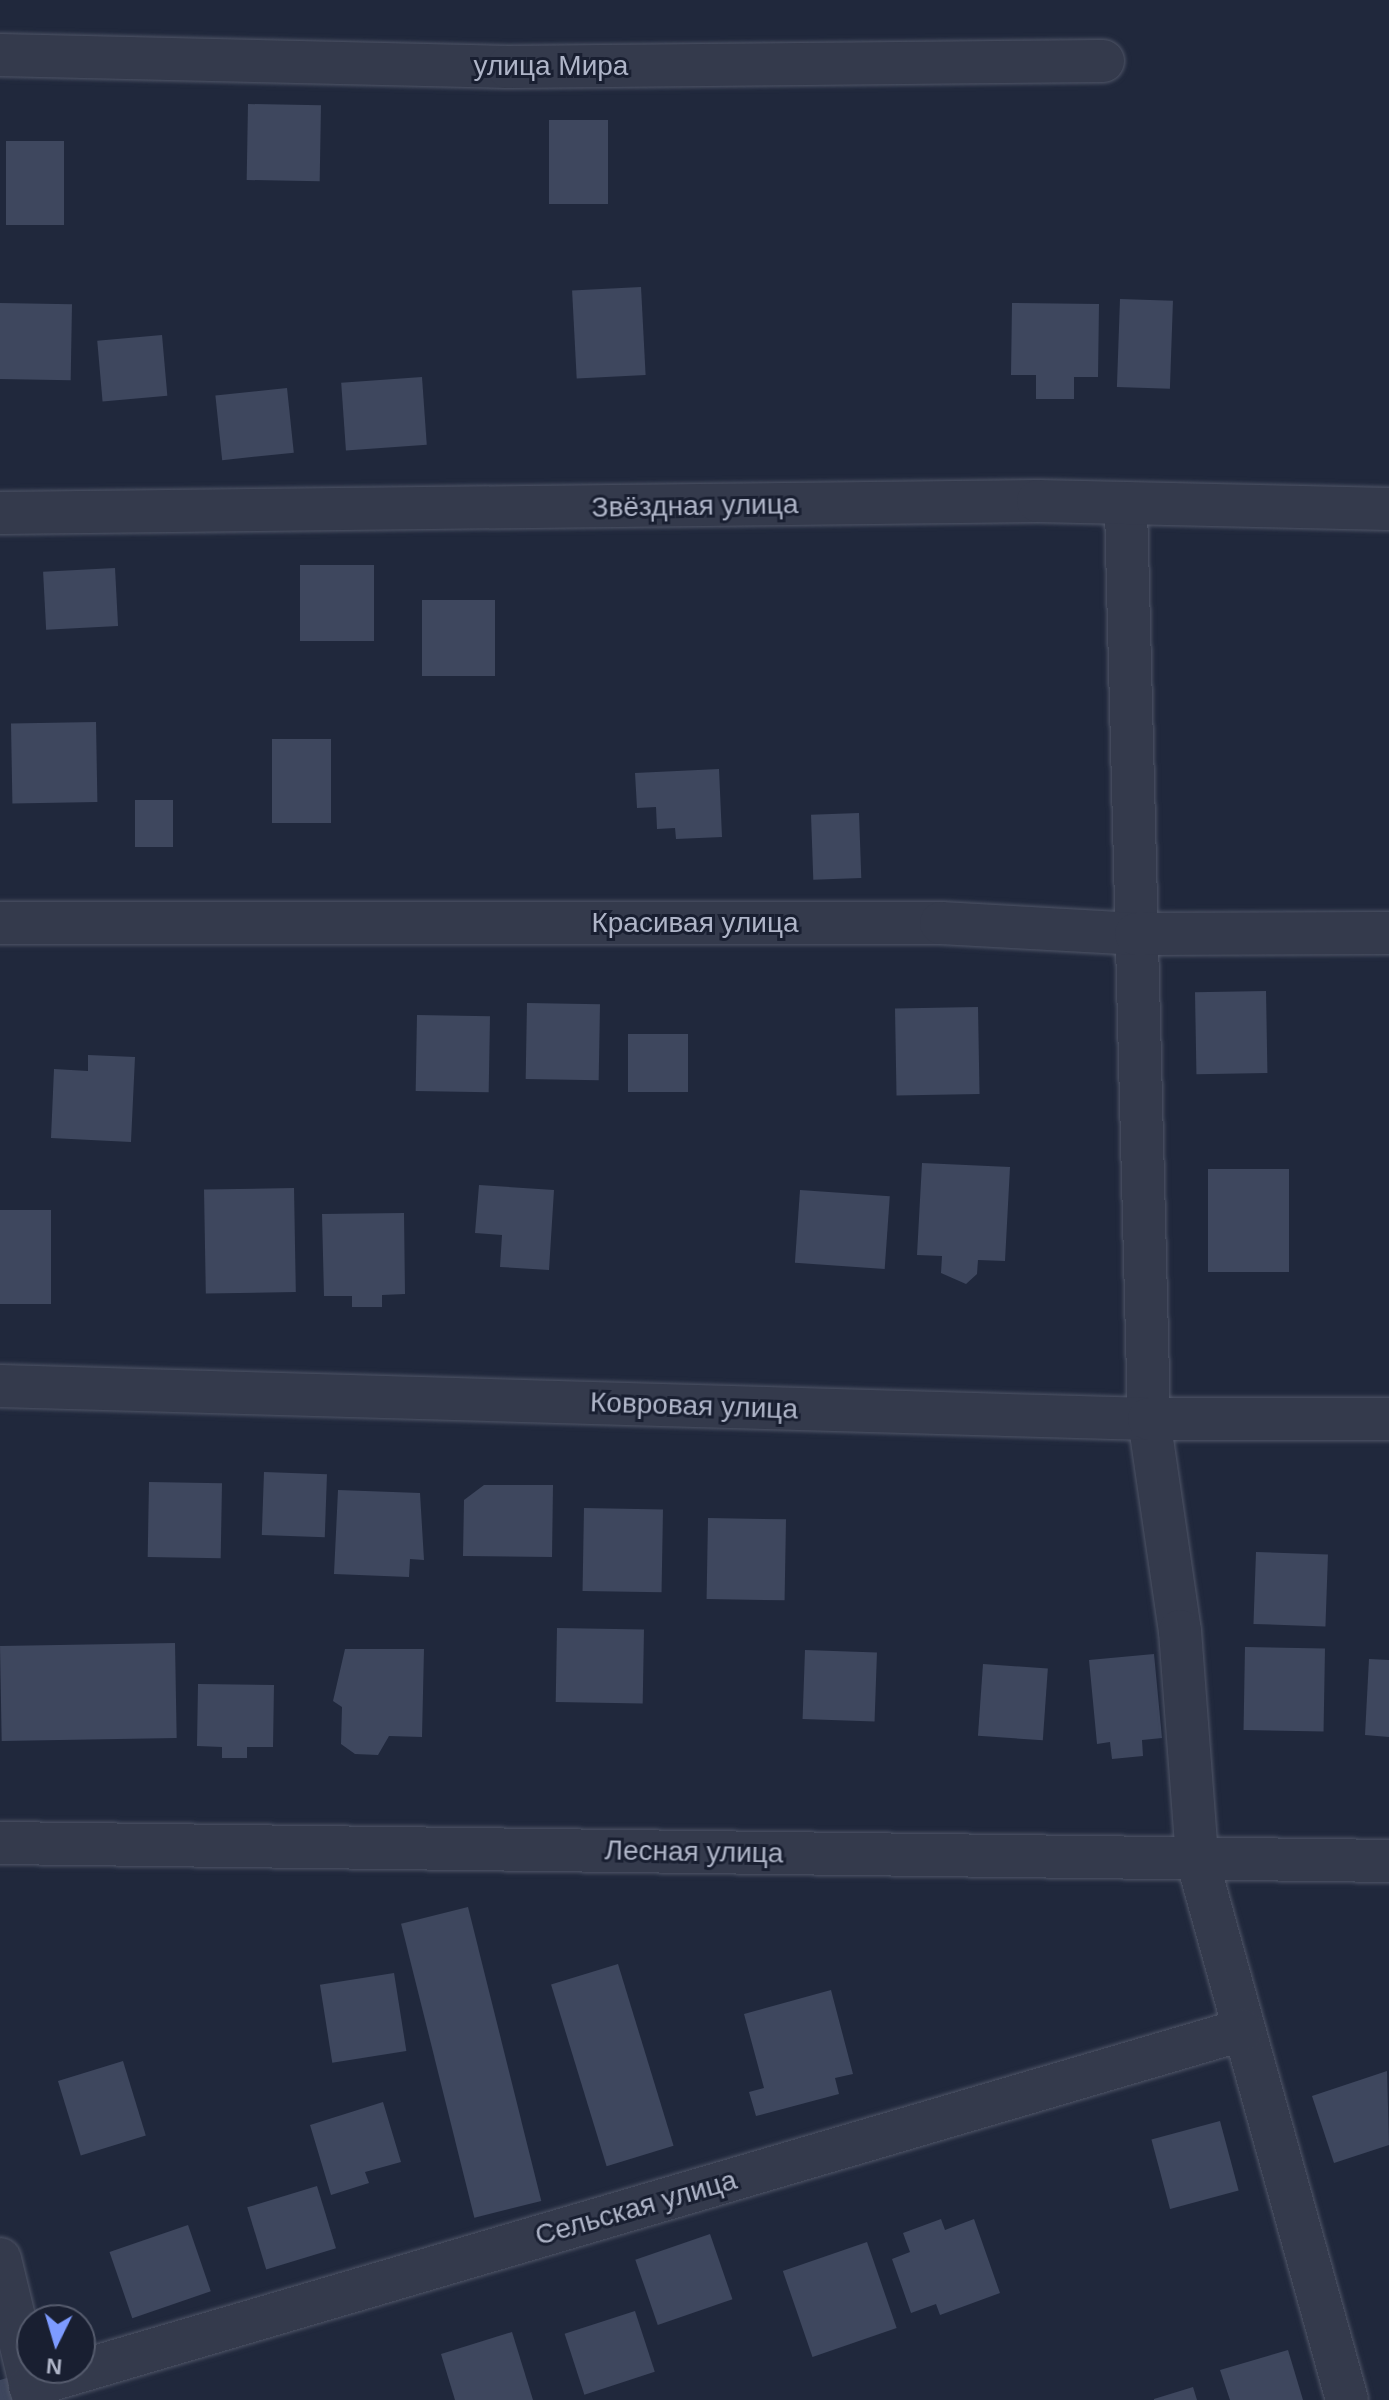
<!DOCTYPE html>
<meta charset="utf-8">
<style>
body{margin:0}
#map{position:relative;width:1389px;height:2400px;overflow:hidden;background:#20283c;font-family:Arial,sans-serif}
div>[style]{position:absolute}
.building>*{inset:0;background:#3e475e;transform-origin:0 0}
.roads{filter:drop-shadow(0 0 2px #4f5567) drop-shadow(0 0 2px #4f5567)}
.minor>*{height:42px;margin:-21px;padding:0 21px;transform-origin:21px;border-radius:21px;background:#343a4c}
span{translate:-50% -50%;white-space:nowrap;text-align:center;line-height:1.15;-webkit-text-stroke:6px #191f31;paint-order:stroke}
.street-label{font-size:28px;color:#afb5c8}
.north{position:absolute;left:16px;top:2304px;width:80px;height:80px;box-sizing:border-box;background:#191f31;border:2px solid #555b6d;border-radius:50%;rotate:185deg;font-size:22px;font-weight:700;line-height:32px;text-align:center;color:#afb5c8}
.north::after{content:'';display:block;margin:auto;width:28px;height:36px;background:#7d9bff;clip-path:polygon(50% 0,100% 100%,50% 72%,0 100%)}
</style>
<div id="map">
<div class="building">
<i style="left:248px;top:104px;width:73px;height:76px;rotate:1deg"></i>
<i style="left:549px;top:120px;width:59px;height:84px"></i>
<i style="left:6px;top:141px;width:58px;height:84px"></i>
<i style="left:641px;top:287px;width:88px;height:69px;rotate:87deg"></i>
<i style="left:1120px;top:299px;width:53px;height:88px;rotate:2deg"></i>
<i style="left:0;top:303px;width:72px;height:76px;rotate:1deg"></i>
<i style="clip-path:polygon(1012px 303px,1099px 304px,1098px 377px,1074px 377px,1074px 399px,1036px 399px,1036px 375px,1011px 375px)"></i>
<i style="left:162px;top:335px;width:61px;height:65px;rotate:85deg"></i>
<i style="left:422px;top:377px;width:68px;height:81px;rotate:86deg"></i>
<i style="left:287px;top:388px;width:65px;height:72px;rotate:84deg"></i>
<i style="left:300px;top:565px;width:74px;height:76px"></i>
<i style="left:115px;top:568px;width:58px;height:72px;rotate:87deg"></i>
<i style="left:422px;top:600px;width:73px;height:76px"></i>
<i style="left:96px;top:722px;width:80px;height:85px;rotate:89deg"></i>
<i style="left:272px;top:739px;width:59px;height:84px"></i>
<i style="clip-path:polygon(719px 769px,722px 837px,676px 839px,675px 828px,657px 829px,656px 807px,637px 808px,635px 773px)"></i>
<i style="left:135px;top:800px;width:38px;height:47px"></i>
<i style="left:859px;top:813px;width:65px;height:48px;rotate:88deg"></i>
<i style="left:1266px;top:991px;width:82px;height:71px;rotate:89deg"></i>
<i style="left:527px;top:1003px;width:73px;height:76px;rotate:1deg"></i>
<i style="left:978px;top:1007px;width:87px;height:83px;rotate:89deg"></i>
<i style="left:417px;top:1015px;width:73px;height:76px;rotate:1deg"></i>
<i style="left:628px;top:1034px;width:60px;height:58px"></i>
<i style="clip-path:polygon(88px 1055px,135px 1057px,131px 1142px,51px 1138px,54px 1069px,88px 1071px)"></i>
<i style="clip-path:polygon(922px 1163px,1010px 1167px,1005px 1261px,978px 1260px,977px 1274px,966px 1284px,941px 1273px,942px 1256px,917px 1255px)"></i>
<i style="left:1208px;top:1169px;width:81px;height:103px"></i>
<i style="clip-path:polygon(479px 1185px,554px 1190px,549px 1270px,500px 1267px,502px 1235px,475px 1233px)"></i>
<i style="left:294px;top:1188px;width:104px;height:90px;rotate:89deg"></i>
<i style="left:800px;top:1190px;width:90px;height:73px;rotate:4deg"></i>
<i style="left:0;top:1210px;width:51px;height:94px"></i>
<i style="clip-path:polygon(404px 1213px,405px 1294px,382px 1295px,382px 1307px,352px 1307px,352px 1296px,324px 1296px,322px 1214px)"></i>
<i style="left:264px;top:1472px;width:63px;height:63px;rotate:2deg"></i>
<i style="left:149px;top:1482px;width:73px;height:75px;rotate:1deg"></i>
<i style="clip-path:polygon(484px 1485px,553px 1485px,552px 1557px,463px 1556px,464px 1500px)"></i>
<i style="clip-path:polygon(338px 1490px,420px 1493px,424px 1560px,410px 1559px,409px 1577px,334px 1574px)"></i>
<i style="left:584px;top:1508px;width:79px;height:83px;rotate:1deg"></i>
<i style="left:708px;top:1518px;width:78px;height:81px;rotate:1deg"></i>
<i style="left:1256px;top:1552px;width:72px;height:72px;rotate:2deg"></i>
<i style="left:557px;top:1628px;width:87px;height:74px;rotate:1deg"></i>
<i style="left:175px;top:1643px;width:95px;height:175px;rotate:89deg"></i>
<i style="left:1245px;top:1647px;width:80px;height:83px;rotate:1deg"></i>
<i style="clip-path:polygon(345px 1649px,424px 1649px,422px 1737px,389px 1736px,378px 1755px,355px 1754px,341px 1744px,342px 1707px,333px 1701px)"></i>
<i style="left:805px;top:1650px;width:72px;height:69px;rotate:2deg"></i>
<i style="clip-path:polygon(1154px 1654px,1162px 1738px,1142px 1740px,1143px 1756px,1112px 1759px,1110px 1742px,1097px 1744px,1089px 1660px)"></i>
<i style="clip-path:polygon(1369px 1659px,1389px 1660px,1389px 1737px,1365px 1735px)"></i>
<i style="left:983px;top:1664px;width:65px;height:72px;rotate:4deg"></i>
<i style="clip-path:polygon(198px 1684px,274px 1685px,273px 1747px,247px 1747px,247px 1758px,222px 1758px,222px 1747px,197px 1746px)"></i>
<i style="left:468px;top:1907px;width:303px;height:69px;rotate:76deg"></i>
<i style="left:618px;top:1964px;width:190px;height:70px;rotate:73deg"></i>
<i style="left:394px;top:1973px;width:79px;height:75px;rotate:81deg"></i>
<i style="clip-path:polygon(831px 1990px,853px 2074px,835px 2078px,839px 2094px,756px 2116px,749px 2092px,764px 2088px,744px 2014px)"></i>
<i style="left:123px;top:2061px;width:78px;height:68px;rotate:73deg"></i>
<i style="clip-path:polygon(1387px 2071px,1389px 2145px,1334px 2163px,1312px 2096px)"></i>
<i style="clip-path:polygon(383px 2102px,401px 2162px,365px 2172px,369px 2183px,331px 2195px,310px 2125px)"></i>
<i style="left:1220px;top:2121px;width:72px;height:71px;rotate:75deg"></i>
<i style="left:317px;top:2186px;width:65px;height:73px;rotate:73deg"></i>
<i style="clip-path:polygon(941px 2219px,945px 2230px,974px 2219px,1000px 2293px,940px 2315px,936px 2304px,911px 2313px,892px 2259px,910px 2252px,903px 2233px)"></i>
<i style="left:188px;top:2225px;width:70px;height:83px;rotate:71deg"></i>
<i style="left:710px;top:2234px;width:69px;height:79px;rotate:71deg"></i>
<i style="left:867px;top:2242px;width:91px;height:89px;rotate:71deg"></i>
<i style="left:635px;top:2311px;width:64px;height:74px;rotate:72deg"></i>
<i style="clip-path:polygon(512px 2332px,533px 2400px,455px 2400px,441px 2354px)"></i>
<i style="clip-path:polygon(1288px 2350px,1303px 2400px,1230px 2400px,1220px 2370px)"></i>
<i style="clip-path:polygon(10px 2377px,17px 2400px,0 2400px,0 2380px)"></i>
<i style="clip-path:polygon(1193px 2387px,1197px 2400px,1154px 2400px,1154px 2399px)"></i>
</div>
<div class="roads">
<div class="minor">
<i style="left:0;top:55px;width:508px;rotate:1.35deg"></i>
<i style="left:508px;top:67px;width:595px;rotate:-0.58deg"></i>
<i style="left:1126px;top:508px;width:911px;rotate:88.55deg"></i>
<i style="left:1149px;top:1419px;width:214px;rotate:81.7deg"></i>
<i style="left:1180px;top:1631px;width:229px;rotate:85.7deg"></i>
<i style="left:1197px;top:1859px;width:561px;rotate:74.5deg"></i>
<i style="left:0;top:513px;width:1038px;rotate:-0.66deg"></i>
<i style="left:1038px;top:501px;width:351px;rotate:1.3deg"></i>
<i style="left:0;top:923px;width:941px"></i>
<i style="left:941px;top:923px;width:195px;rotate:3.2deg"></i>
<i style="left:1136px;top:934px;width:253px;rotate:-0.2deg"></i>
<i style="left:0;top:1386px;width:1149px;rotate:1.65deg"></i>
<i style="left:1149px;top:1419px;width:240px"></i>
<i style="left:0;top:1843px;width:1389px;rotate:0.74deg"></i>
<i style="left:0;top:2259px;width:145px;rotate:76.4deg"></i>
<i style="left:30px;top:2386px;width:1263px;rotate:-16.37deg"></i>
</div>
</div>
<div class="street-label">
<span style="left:551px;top:66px">улица Мира</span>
<span style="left:695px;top:506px;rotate:-1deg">Звёздная улица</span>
<span style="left:695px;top:923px">Красивая улица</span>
<span style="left:694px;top:1406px;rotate:2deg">Ковровая улица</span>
<span style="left:694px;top:1852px;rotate:1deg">Лесная улица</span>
<span style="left:636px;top:2208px;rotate:-16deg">Сельская улица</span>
</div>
<div class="north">N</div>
</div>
